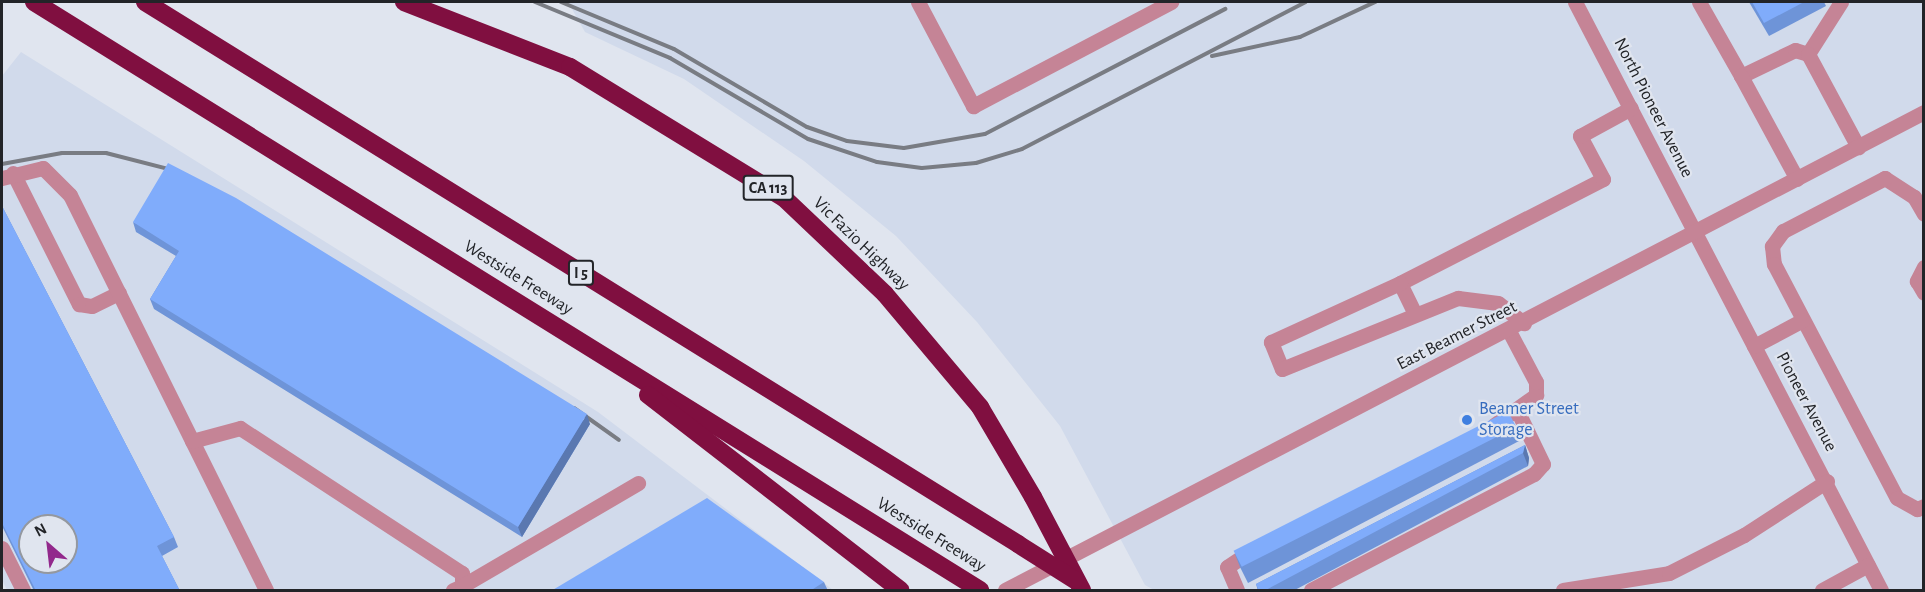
<!DOCTYPE html>
<style>
body{margin:0}
#map{position:relative;width:1925px;height:592px;overflow:hidden;background:#e0e5ef;font-family:"Alegreya Sans",sans-serif}
div>[style]{position:absolute}
.built>*{inset:0;background:#d1daeb}
.minor>*{height:15px;margin:-7.5px;padding:0 7.5px;transform-origin:7.5px;border-radius:7.5px;background:#c58496}
.highway>*{height:18px;margin:-9px;padding:0 9px;transform-origin:9px;border-radius:9px;background:#800f40}
.rail>*{height:4px;margin:-2px;padding:0 2px;transform-origin:2px;border-radius:2px;background:#797c83}
.highway-bridge>*{height:18px;margin:-9px;padding:0 9px;transform-origin:9px;border-radius:9px;background:#800f40}
.wall>*{inset:0;background:#6e94d8}
.shaded-wall>*{inset:0;background:#5a78b0}
.building>*{inset:0;background:#80acfb;transform-origin:0 0}
.dots>*{width:16px;height:16px;translate:-50% -50%;box-sizing:border-box;border:3px solid #e0e5ef;border-radius:50%}
span{translate:-50% -50%;white-space:nowrap;text-align:center;line-height:1.15;-webkit-text-stroke:4.5px #e0e5ef;paint-order:stroke}
.shield-label span{padding:2px 4px;background:#e0e5ef;border:2px solid;border-radius:4px;-webkit-text-stroke-width:0}
.shield-label{font-size:16px;color:#222428;font-weight:700}
.street-label{font-size:18px;color:#222428}
.shop-label{font-size:18px;color:#366cbe}
.left{translate:0 -50%;text-align:left}
.frame{position:absolute;inset:0;border:3px solid #222428;pointer-events:none}
.north{position:absolute;left:18px;top:514px;width:60px;height:60px;box-sizing:border-box;background:#e0e5ef;border:2px solid #94989f;border-radius:50%;rotate:332deg;font-size:16px;font-weight:700;line-height:24px;text-align:center;color:#222428}
.north::after{content:'';display:block;margin:auto;width:21px;height:27px;background:#92288c;clip-path:polygon(50% 0,100% 100%,50% 72%,0 100%)}
</style>
<div id="map">
<div class="built">
<i style="clip-path:polygon(568px 2px,1923px 2px,1923px 590px,1154px 590px,1145px 585px,1060px 426px,977px 322px,896px 236px,804px 161px,684px 79px,585px 32px)"></i>
<i style="clip-path:polygon(evenodd,21px 52px,598px 412px,833px 590px,7px 590px,2px 580px,2px 76px,21px 52px,30px 526px,66px 526px,66px 562px,30px 562px,30px 526px)"></i>
</div>
<div class="minor">
<i style="left:918px;top:2px;width:118px;rotate:62.1deg"></i>
<i style="left:973px;top:106px;width:224px;rotate:-27.7deg"></i>
<i style="left:1575px;top:2px;width:663px;rotate:62.51deg"></i>
<i style="left:1699px;top:2px;width:85px;rotate:60.4deg"></i>
<i style="left:1741px;top:76px;width:60px;rotate:-25.7deg"></i>
<i style="left:1795px;top:50px;width:14px;rotate:17deg"></i>
<i style="left:1841px;top:2px;width:62px;rotate:122.4deg"></i>
<i style="left:1808px;top:54px;width:106px;rotate:61.7deg"></i>
<i style="left:1741px;top:76px;width:117px;rotate:61.5deg"></i>
<i style="left:13px;top:173px;width:147px;rotate:63.3deg"></i>
<i style="left:79px;top:304px;width:13px;rotate:9deg"></i>
<i style="left:92px;top:306px;width:30px;rotate:-26deg"></i>
<i style="left:2px;top:178px;width:42px;rotate:-13.7deg"></i>
<i style="left:43px;top:168px;width:38px;rotate:45deg"></i>
<i style="left:70px;top:195px;width:441px;rotate:63.6deg"></i>
<i style="left:1924px;top:214px;width:20px;rotate:-120deg"></i>
<i style="left:1914px;top:197px;width:35px;rotate:-147deg"></i>
<i style="left:1885px;top:178px;width:115px;rotate:152.5deg"></i>
<i style="left:1783px;top:231px;width:19px;rotate:126deg"></i>
<i style="left:1772px;top:246px;width:18px;rotate:84deg"></i>
<i style="left:1774px;top:264px;width:264px;rotate:62.3deg"></i>
<i style="left:1897px;top:498px;width:23px;rotate:29deg"></i>
<i style="left:1917px;top:509px;width:8px;rotate:-23deg"></i>
<i style="left:1924px;top:267px;width:16px;rotate:117deg"></i>
<i style="left:1917px;top:281px;width:14px;rotate:60deg"></i>
<i style="left:1400px;top:283px;width:228px;rotate:-27.1deg"></i>
<i style="left:1603px;top:179px;width:49px;rotate:-118.1deg"></i>
<i style="left:1580px;top:136px;width:58px;rotate:-28.8deg"></i>
<i style="left:1415px;top:314px;width:34px;rotate:-116deg"></i>
<i style="left:1400px;top:283px;width:142px;rotate:155.4deg"></i>
<i style="left:1271px;top:342px;width:29px;rotate:68deg"></i>
<i style="left:1282px;top:369px;width:190px;rotate:-22deg"></i>
<i style="left:1458px;top:298px;width:40px;rotate:7.1deg"></i>
<i style="left:1498px;top:303px;width:33px;rotate:38deg"></i>
<i style="left:1754px;top:346px;width:55px;rotate:-28deg"></i>
<i style="left:1494px;top:425px;width:52px;rotate:-35.5deg"></i>
<i style="left:1536px;top:395px;width:13px;rotate:-90deg"></i>
<i style="left:1536px;top:382px;width:58px;rotate:-117.9deg"></i>
<i style="left:192px;top:441px;width:50px;rotate:-15.2deg"></i>
<i style="left:240px;top:428px;width:265px;rotate:33.2deg"></i>
<i style="left:462px;top:573px;width:13px;rotate:90deg"></i>
<i style="left:462px;top:586px;width:10px;rotate:156deg"></i>
<i style="left:2px;top:548px;width:47px;rotate:63.4deg"></i>
<i style="left:462px;top:586px;width:204px;rotate:-30.3deg"></i>
<i style="left:1005px;top:590px;width:1036px;rotate:-27.48deg"></i>
<i style="left:1237px;top:590px;width:25px;rotate:-113deg"></i>
<i style="left:1227px;top:567px;width:32px;rotate:-34deg"></i>
<i style="left:1311px;top:590px;width:251px;rotate:-27.5deg"></i>
<i style="left:1534px;top:474px;width:13px;rotate:-48deg"></i>
<i style="left:1543px;top:464px;width:58px;rotate:-115.7deg"></i>
<i style="left:1563px;top:590px;width:107px;rotate:-9.1deg"></i>
<i style="left:1669px;top:573px;width:84px;rotate:-26.9deg"></i>
<i style="left:1744px;top:535px;width:99px;rotate:-33deg"></i>
<i style="left:1822px;top:590px;width:52px;rotate:-28.5deg"></i>
</div>
<div class="highway">
<i style="left:34px;top:2px;width:1114px;rotate:31.86deg"></i>
<i style="left:145px;top:2px;width:1028px;rotate:31.83deg"></i>
<i style="left:404px;top:2px;width:178px;rotate:21.4deg"></i>
<i style="left:570px;top:67px;width:251px;rotate:31.5deg"></i>
<i style="left:784px;top:198px;width:139px;rotate:43.5deg"></i>
<i style="left:885px;top:294px;width:148px;rotate:49.9deg"></i>
<i style="left:980px;top:407px;width:104px;rotate:59.5deg"></i>
<i style="left:648px;top:395px;width:319px;rotate:37.7deg"></i>
</div>
<div class="rail">
<i style="left:535px;top:2px;width:146px;rotate:22.5deg"></i>
<i style="left:670px;top:58px;width:160px;rotate:30.4deg"></i>
<i style="left:808px;top:139px;width:73px;rotate:18.4deg"></i>
<i style="left:877px;top:162px;width:45px;rotate:7.6deg"></i>
<i style="left:922px;top:168px;width:54px;rotate:-5.3deg"></i>
<i style="left:976px;top:163px;width:48px;rotate:-16.9deg"></i>
<i style="left:1022px;top:149px;width:319px;rotate:-27.4deg"></i>
<i style="left:561px;top:2px;width:122px;rotate:22.6deg"></i>
<i style="left:674px;top:49px;width:154px;rotate:30.4deg"></i>
<i style="left:807px;top:127px;width:42px;rotate:19.3deg"></i>
<i style="left:847px;top:141px;width:57px;rotate:7deg"></i>
<i style="left:904px;top:148px;width:82px;rotate:-9.8deg"></i>
<i style="left:985px;top:134px;width:271px;rotate:-27.5deg"></i>
<i style="left:1212px;top:56px;width:90px;rotate:-12.2deg"></i>
<i style="left:1300px;top:37px;width:83px;rotate:-25deg"></i>
<i style="left:2px;top:164px;width:61px;rotate:-10.4deg"></i>
<i style="left:62px;top:153px;width:44px"></i>
<i style="left:106px;top:153px;width:76px;rotate:14.4deg"></i>
<i style="left:574px;top:408px;width:55px;rotate:35.4deg"></i>
</div>
<div class="highway-bridge">
<i style="left:1033px;top:497px;width:105px;rotate:62.2deg"></i>
<i style="left:1018px;top:544px;width:67px;rotate:32.3deg"></i>
</div>
<div class="wall">
<i style="clip-path:polygon(1749px 2px,1824px 2px,1826px 6px,1769px 36px)"></i>
<i style="clip-path:polygon(2px 206px,174px 537px,178px 547px,162px 556px,180px 591px,34px 591px,2px 526px)"></i>
<i style="clip-path:polygon(133px 222px,590px 424px,522px 537px,154px 309px,150px 299px,176px 256px,136px 232px)"></i>
<i style="clip-path:polygon(1516px 427px,1521px 440px,1248px 583px,1240px 567px,1235px 554px)"></i>
<i style="clip-path:polygon(1525px 445px,1529px 458px,1528px 466px,1293px 591px,1258px 591px,1256px 584px)"></i>
<i style="clip-path:polygon(824px 582px,828px 591px,551px 591px)"></i>
</div>
<div class="shaded-wall">
<i style="clip-path:polygon(587px 414px,590px 424px,522px 537px,518px 527px)"></i>
<i style="clip-path:polygon(1525px 445px,1529px 458px,1528px 466px,1523px 453px)"></i>
</div>
<div class="building">
<i style="clip-path:polygon(1752px 2px,1804px 2px,1764px 23px)"></i>
<i style="clip-path:polygon(168px 163px,236px 198px,587px 414px,518px 527px,150px 299px,179px 251px,133px 222px)"></i>
<i style="clip-path:polygon(evenodd,2px 206px,174px 537px,157px 546px,180px 591px,36px 591px,2px 523px,2px 206px,30px 526px,66px 526px,66px 562px,30px 562px,30px 526px)"></i>
<i style="left:1508px;top:411px;width:18px;height:308px;rotate:63deg"></i>
<i style="clip-path:polygon(1525px 445px,1523px 453px,1264px 591px,1259px 591px,1256px 584px)"></i>
<i style="clip-path:polygon(707px 498px,824px 582px,810px 591px,551px 591px)"></i>
</div>
<div class="dots">
<i style="left:1467px;top:420px;background:#3f7fe0"></i>
</div>
<div class="shield-label">
<span style="left:768px;top:188px">CA 113</span>
<span style="left:581px;top:273px">I 5</span>
</div>
<div class="street-label">
<span style="left:1653px;top:108px;rotate:63deg">North Pioneer Avenue</span>
<span style="left:861px;top:244px;rotate:44deg">Vic Fazio Highway</span>
<span style="left:518px;top:278px;rotate:32deg">Westside Freeway</span>
<span style="left:1457px;top:336px;rotate:-27deg">East Beamer Street</span>
<span style="left:1806px;top:402px;rotate:62deg">Pioneer Avenue</span>
<span style="left:931px;top:535px;rotate:32deg">Westside Freeway</span>
</div>
<div class="shop-label">
<span class="left" style="left:1479px;top:420px">Beamer Street<br>Storage</span>
</div>
<div class="frame"></div>
<div class="north">N</div>
</div>
